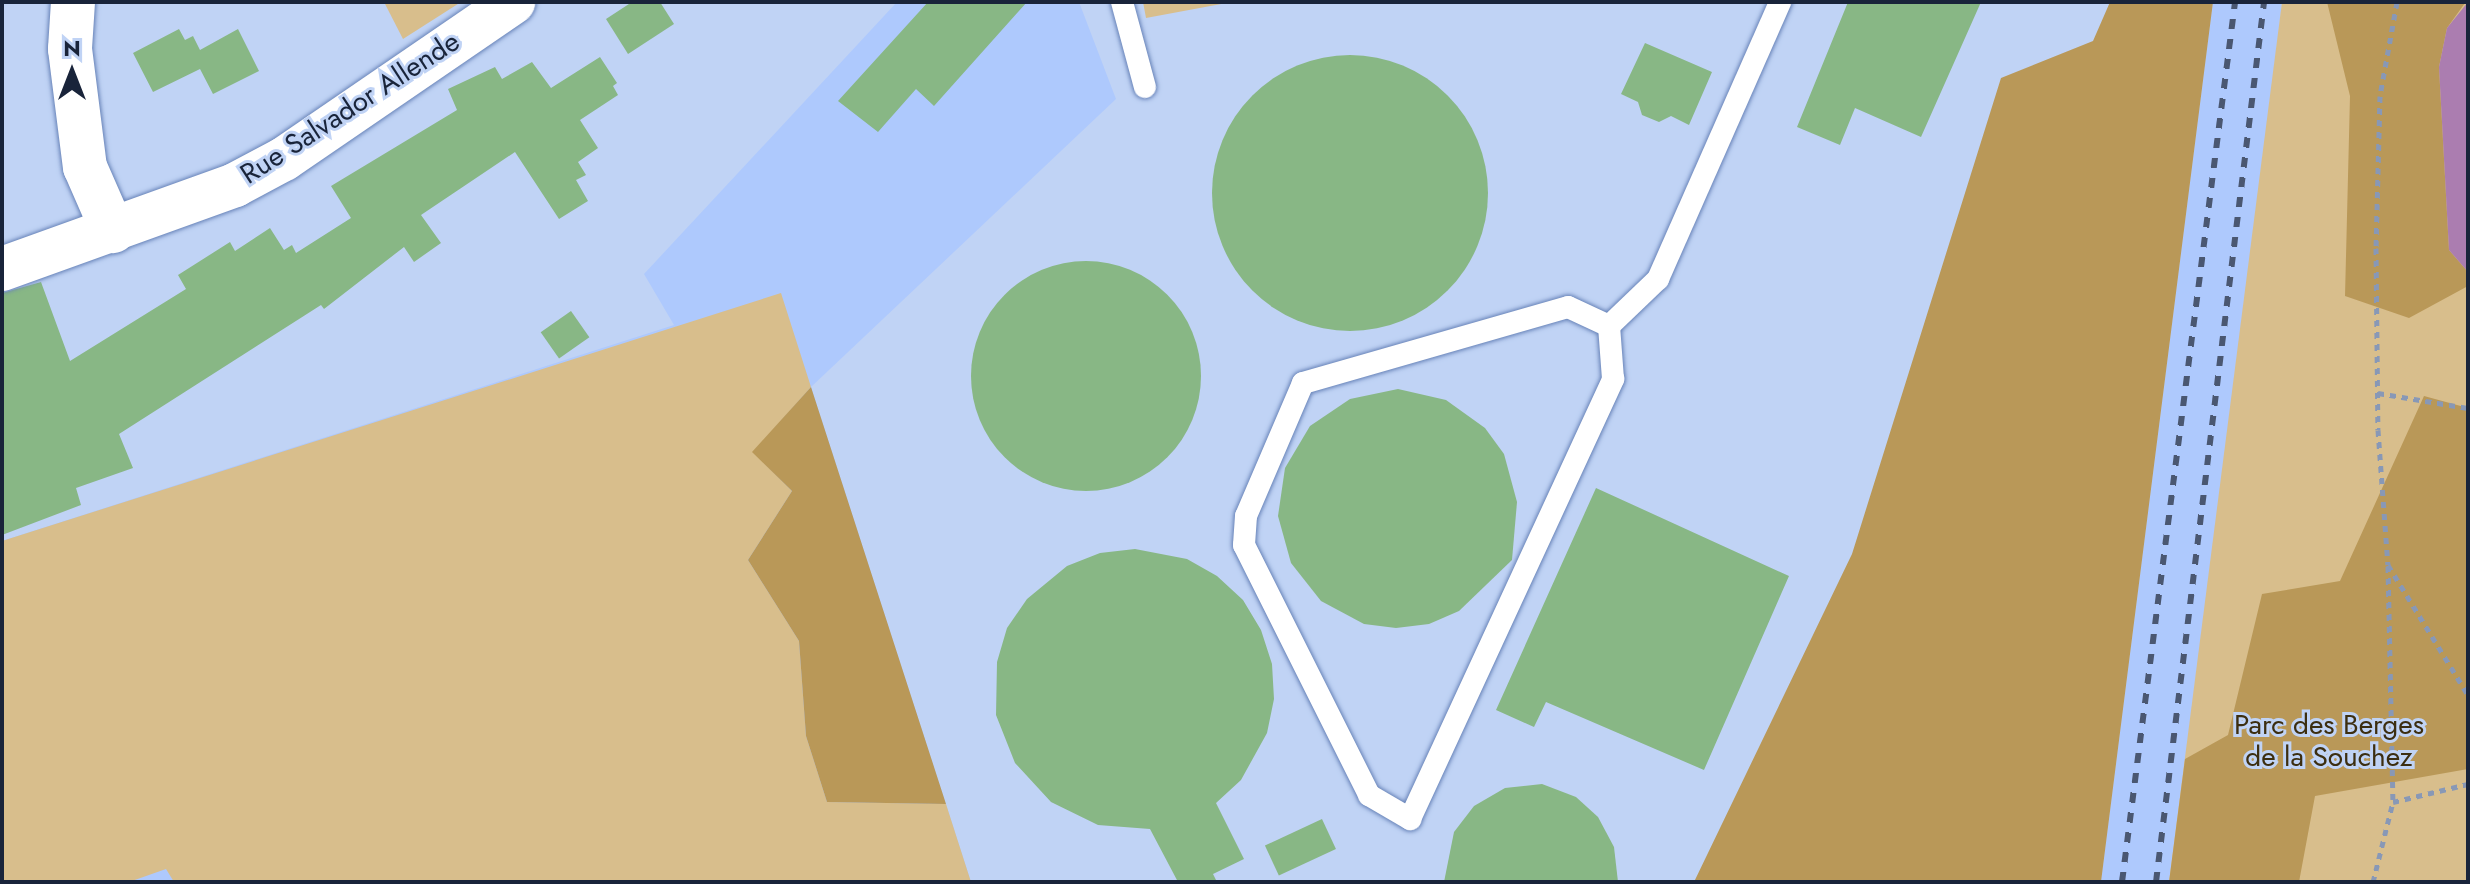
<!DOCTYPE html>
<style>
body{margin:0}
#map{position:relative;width:2470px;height:884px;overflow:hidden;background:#c0d3f5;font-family:Jost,sans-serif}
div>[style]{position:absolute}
.built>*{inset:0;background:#aec9fd}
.green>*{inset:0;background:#d8be8c}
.forest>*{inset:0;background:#b99858}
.water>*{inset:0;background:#ab7db0}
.building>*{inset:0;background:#88b785;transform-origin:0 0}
.round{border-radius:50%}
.path>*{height:5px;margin-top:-2.5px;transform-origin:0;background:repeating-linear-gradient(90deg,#8898b6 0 6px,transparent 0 12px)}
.roads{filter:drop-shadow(0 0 2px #6783b8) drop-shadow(0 0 2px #6783b8)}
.service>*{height:22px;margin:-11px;padding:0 11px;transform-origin:11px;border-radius:11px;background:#fff}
.minor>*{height:44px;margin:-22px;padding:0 22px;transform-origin:22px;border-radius:22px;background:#fff}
.rail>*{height:6px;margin-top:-3px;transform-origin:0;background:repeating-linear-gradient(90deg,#4a5771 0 10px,transparent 0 20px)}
span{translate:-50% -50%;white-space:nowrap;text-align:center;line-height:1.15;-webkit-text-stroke:6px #c0d3f5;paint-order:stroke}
.street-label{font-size:28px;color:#19243a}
.park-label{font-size:28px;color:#3c2e10}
.frame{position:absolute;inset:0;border:4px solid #19243a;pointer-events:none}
.north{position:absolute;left:32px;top:32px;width:80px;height:80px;-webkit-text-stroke:6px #c0d3f5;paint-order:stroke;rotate:0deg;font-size:22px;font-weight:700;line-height:32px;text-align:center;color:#19243a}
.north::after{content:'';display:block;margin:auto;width:28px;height:36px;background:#19243a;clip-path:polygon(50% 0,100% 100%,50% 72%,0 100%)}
</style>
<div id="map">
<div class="built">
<i style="clip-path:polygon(897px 2px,1079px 2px,1116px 99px,811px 387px,971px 882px,2px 882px,2px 541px,674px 325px,644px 274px)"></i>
<i style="clip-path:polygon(2213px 2px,2282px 2px,2258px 207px,2169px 882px,2101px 882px)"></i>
</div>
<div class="green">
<i style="clip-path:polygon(384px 2px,461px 2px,403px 39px)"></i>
<i style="clip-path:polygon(1143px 2px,1232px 2px,1146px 18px)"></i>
<i style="clip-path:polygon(2282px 2px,2468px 2px,2468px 882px,2169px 882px)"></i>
<i style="clip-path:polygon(781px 293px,811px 387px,753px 452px,792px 491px,748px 560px,799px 641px,806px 736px,827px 802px,946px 804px,971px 882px,174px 882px,166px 869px,129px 882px,2px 882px,2px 541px)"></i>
</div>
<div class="forest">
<i style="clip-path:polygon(2110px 2px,2213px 2px,2101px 882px,1694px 882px,1852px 554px,2001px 78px,2093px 41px)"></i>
<i style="clip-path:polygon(2327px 2px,2465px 3px,2447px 28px,2439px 67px,2449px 250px,2468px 272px,2468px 286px,2409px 318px,2345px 296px,2350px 96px)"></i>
<i style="clip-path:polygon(811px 387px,946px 804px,827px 802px,806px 736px,799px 641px,748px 560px,792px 491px,752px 452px)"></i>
<i style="clip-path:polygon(2424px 396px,2468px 408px,2468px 769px,2315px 796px,2299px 882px,2169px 882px,2185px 759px,2228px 735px,2262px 594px,2340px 581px)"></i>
</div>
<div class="water">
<i style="clip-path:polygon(2468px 2px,2468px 272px,2449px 250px,2439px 67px,2447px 28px)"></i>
</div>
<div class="building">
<i style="clip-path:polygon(632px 2px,660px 2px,674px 24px,628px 54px,606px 19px)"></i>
<i style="clip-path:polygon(928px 2px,1027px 2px,934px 106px,916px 89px,878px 132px,838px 101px)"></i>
<i style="clip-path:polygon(1848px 2px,1981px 2px,1921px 137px,1855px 108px,1840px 145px,1797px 127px)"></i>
<i style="clip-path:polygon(179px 29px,185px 40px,193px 36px,200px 50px,238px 29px,259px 71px,213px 94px,200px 69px,153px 92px,133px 53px)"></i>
<i style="clip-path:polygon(1645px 43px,1712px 72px,1689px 125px,1671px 116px,1659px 122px,1642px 115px,1638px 102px,1621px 94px)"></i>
<i class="round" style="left:1212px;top:55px;width:276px;height:276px"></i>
<i style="clip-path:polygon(600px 57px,617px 83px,613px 86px,618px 95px,580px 120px,598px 148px,578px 162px,586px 175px,576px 180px,588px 201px,559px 219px,515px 152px,421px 215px,441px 243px,414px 262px,404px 247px,324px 309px,321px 305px,119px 434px,133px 468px,76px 488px,81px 505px,2px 535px,2px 293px,41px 282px,70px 361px,186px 289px,178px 275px,230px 242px,235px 251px,270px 228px,284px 250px,292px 245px,296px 253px,351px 218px,331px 186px,457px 110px,448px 89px,495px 67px,502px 79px,532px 62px,551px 88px)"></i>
<i class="round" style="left:971px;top:261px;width:230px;height:230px"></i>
<i style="left:571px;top:311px;width:32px;height:37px;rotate:55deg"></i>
<i style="clip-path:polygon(1398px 389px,1446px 400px,1485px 428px,1504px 454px,1517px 502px,1512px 560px,1459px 611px,1429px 624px,1396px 628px,1364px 624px,1321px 601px,1291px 563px,1278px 516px,1285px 468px,1310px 426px,1350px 399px)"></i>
<i style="clip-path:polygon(1596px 488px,1789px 576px,1704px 770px,1546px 702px,1534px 727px,1496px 710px)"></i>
<i style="clip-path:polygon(1135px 549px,1187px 559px,1217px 576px,1243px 600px,1261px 630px,1272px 664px,1274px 699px,1267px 733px,1241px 780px,1216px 803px,1244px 859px,1213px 874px,1217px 882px,1178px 882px,1150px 829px,1098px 825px,1051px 802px,1015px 763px,996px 715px,997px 662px,1007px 628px,1027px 599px,1067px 566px,1100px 553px)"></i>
<i style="clip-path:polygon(1542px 784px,1576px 797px,1598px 817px,1614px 847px,1618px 882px,1444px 882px,1454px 832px,1474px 806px,1505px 788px)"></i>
<i style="left:1322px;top:819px;width:33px;height:63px;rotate:65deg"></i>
</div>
<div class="path">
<i style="left:2397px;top:2px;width:96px;rotate:100.3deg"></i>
<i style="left:2380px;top:96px;width:152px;rotate:91.5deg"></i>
<i style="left:2376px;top:248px;width:182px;rotate:89.4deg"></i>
<i style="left:2378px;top:430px;width:135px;rotate:85.8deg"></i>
<i style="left:2388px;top:565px;width:153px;rotate:58.4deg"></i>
<i style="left:2378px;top:393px;width:91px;rotate:9.5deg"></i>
<i style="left:2388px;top:566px;width:236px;rotate:88.8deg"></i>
<i style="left:2373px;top:882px;width:82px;rotate:-76deg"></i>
<i style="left:2393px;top:802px;width:77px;rotate:-13.5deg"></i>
</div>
<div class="roads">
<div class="service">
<i style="left:1122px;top:2px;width:88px;rotate:74.9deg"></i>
<i style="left:1609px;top:326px;width:45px;rotate:-155.1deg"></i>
<i style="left:1568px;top:307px;width:276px;rotate:164deg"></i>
<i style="left:1303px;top:383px;width:145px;rotate:113.2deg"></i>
<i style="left:1246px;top:516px;width:29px;rotate:94deg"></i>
<i style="left:1244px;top:545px;width:280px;rotate:63.4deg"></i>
<i style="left:1369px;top:795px;width:48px;rotate:30.3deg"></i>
<i style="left:1410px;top:819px;width:485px;rotate:-65.2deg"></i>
<i style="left:1613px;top:379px;width:53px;rotate:-94.3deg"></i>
<i style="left:1609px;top:326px;width:68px;rotate:-43.8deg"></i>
<i style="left:1658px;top:279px;width:303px;rotate:-66.2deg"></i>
</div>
<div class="minor">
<i style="left:73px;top:2px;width:47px;rotate:93.7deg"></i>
<i style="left:70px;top:49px;width:119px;rotate:82.8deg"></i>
<i style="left:85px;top:167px;width:70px;rotate:66.4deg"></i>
<i style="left:2px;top:269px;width:248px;rotate:-19.8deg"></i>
<i style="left:235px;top:185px;width:55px;rotate:-28deg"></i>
<i style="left:284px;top:159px;width:278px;rotate:-34.4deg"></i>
</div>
</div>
<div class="rail">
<i style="left:2122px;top:882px;width:887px;rotate:-82.68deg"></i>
<i style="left:2156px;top:882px;width:887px;rotate:-83deg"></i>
</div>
<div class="street-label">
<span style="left:350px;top:108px;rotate:-33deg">Rue Salvador Allende</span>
</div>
<div class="park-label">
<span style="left:2329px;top:741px">Parc des Berges<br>de la Souchez</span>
</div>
<div class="frame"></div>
<div class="north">N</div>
</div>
